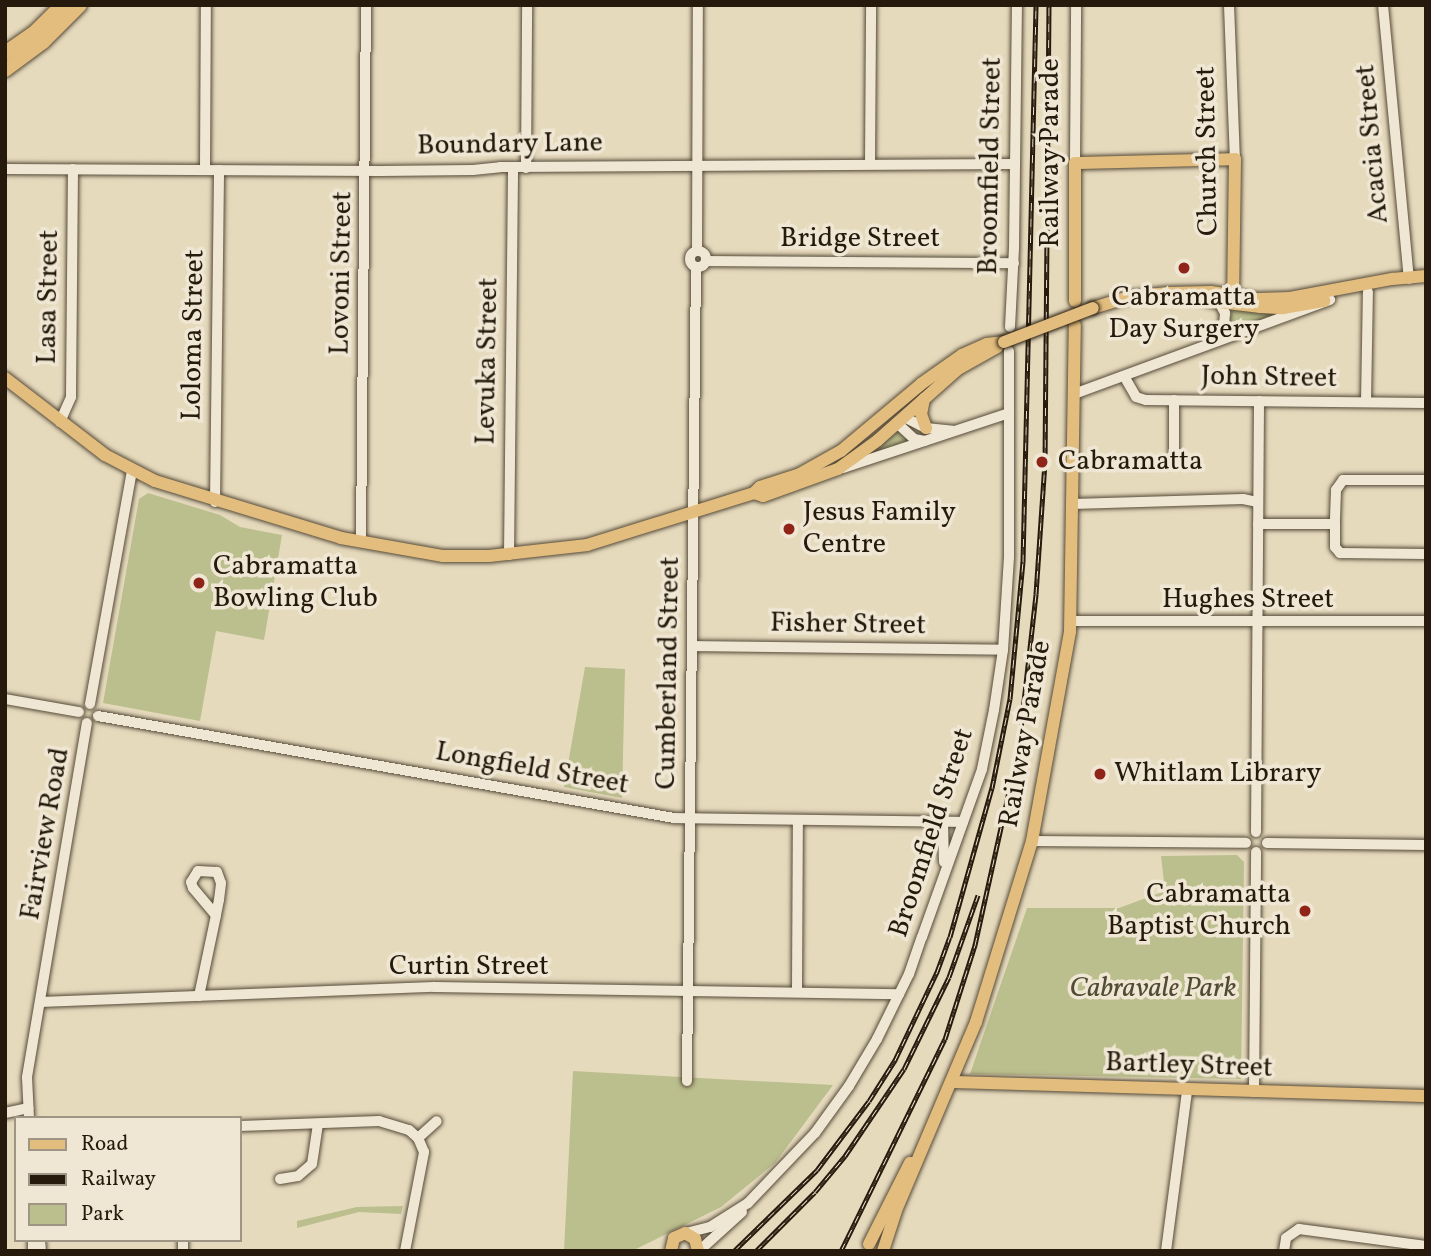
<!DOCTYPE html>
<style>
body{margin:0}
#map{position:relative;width:1431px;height:1256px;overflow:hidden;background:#e6dabd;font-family:Vollkorn,serif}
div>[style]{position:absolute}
.green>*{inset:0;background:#bbbe8d}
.roads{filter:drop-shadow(0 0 2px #554a38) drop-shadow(0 0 2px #554a38)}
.minor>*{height:10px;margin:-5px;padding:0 5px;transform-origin:5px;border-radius:5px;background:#efe7d4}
.minor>.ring{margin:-5px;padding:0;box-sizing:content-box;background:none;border:10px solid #efe7d4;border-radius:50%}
.major>*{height:12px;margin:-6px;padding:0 6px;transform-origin:6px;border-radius:6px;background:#e3bd7e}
.highway>*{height:14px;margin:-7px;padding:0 7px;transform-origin:7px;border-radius:7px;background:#e3bd7e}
.rail>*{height:5px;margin-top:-2.5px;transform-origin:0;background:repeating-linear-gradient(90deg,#efe7d4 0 8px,#251a0c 0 16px);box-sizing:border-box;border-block:2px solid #251a0c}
.bridges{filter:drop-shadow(0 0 2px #251a0c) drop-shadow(0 0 2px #251a0c)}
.major-bridge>*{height:12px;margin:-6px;padding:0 6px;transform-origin:6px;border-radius:6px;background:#e3bd7e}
.dots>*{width:19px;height:19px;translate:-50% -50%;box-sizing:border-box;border:4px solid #efe7d4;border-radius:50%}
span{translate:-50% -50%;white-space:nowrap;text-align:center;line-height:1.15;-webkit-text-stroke:7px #efe7d4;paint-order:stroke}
.street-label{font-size:28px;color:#251a0c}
.poi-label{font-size:28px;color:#251a0c}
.left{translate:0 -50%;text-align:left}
.right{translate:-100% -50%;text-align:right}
.park-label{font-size:28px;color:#524b33;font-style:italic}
.frame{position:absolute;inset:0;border:7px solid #251a0c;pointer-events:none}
.legend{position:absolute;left:14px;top:1116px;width:228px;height:126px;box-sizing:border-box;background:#efe7d4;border:2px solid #9e9584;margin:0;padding:9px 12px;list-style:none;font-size:21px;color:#251a0c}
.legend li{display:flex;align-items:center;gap:14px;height:35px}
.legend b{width:35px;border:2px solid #9e9584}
</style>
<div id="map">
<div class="green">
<i style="clip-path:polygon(1233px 309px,1273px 314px,1273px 319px,1224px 336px)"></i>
<i style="clip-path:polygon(898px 430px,912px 443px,860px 460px)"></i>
<i style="clip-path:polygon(148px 493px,220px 515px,240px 527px,282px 535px,264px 640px,216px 631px,200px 721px,103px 703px,139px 499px)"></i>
<i style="clip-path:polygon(585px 667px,625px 669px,622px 798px,564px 787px)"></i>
<i style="clip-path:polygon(1237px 855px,1244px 862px,1241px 1079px,970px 1074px,1027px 908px,1119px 908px,1165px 891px,1161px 856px)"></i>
<i style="clip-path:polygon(573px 1071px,699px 1078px,833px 1085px,775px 1163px,721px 1207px,634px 1250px,564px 1251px)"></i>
<i style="clip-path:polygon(403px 1206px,401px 1214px,359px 1212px,297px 1228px,297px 1221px,357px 1207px)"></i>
</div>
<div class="roads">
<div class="minor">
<i style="left:1229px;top:5px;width:154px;rotate:87.8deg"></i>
<i style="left:1383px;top:5px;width:275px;rotate:84.6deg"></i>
<i style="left:1075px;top:163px;width:158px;rotate:-89.6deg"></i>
<i style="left:870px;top:164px;width:159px;rotate:-89.6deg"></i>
<i style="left:526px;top:168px;width:163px;rotate:-89.6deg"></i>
<i style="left:5px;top:169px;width:375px;rotate:0.3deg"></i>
<i style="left:380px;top:171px;width:93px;rotate:-0.6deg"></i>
<i style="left:473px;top:170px;width:27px;rotate:-6deg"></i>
<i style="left:500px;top:167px;width:515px;rotate:-0.33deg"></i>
<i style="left:205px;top:170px;width:165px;rotate:-89.7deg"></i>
<i class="ring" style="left:690px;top:251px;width:6px;height:6px"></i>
<i style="left:697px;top:251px;width:246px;rotate:-89.8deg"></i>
<i style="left:706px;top:261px;width:308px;rotate:0.4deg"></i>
<i style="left:1010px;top:327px;width:79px;rotate:-87.1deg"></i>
<i style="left:1014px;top:248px;width:243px;rotate:-89.3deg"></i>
<i style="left:1208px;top:344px;width:25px;rotate:-50deg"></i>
<i style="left:1224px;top:325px;width:12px;rotate:-85deg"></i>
<i style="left:1225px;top:313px;width:13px;rotate:-119deg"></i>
<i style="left:1124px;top:376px;width:24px;rotate:60deg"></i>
<i style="left:1136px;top:397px;width:10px;rotate:17deg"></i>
<i style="left:1146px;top:400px;width:280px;rotate:0.6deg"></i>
<i style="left:1074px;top:394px;width:273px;rotate:-20.2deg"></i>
<i style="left:1366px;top:402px;width:110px;rotate:-89deg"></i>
<i style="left:904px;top:417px;width:25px;rotate:27deg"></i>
<i style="left:926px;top:428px;width:27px;rotate:6deg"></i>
<i style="left:60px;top:422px;width:27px;rotate:-66deg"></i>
<i style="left:71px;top:397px;width:228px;rotate:-89.5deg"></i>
<i style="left:897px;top:423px;width:23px;rotate:43deg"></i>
<i style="left:914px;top:439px;width:11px;rotate:10deg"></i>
<i style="left:1174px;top:459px;width:59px;rotate:-90deg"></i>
<i style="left:843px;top:468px;width:175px;rotate:-18.3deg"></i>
<i style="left:1426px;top:480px;width:83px;rotate:180deg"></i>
<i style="left:1343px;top:480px;width:12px;rotate:125deg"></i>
<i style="left:1336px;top:490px;width:34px;rotate:92deg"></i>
<i style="left:1335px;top:524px;width:23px;rotate:90deg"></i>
<i style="left:1335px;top:547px;width:8px;rotate:50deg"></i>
<i style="left:1340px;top:553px;width:86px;rotate:0.7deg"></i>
<i style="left:215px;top:502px;width:332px;rotate:-89.3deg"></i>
<i style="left:1072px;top:504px;width:171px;rotate:-1.7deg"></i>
<i style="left:1243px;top:499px;width:14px;rotate:12deg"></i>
<i style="left:1258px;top:524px;width:77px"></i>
<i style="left:361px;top:541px;width:536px;rotate:-89.47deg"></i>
<i style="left:509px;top:555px;width:388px;rotate:-89.4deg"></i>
<i style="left:1071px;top:621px;width:355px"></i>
<i style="left:692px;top:646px;width:311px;rotate:0.7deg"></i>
<i style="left:5px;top:699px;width:75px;rotate:10deg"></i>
<i style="left:90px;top:704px;width:238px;rotate:-79.8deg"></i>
<i style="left:98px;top:716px;width:585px;rotate:10.04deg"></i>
<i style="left:674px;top:818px;width:289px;rotate:0.8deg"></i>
<i style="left:943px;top:822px;width:40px;rotate:88.6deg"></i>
<i style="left:1256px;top:832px;width:431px;rotate:-89.6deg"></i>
<i style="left:1032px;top:841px;width:214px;rotate:0.5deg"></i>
<i style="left:1267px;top:843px;width:159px;rotate:0.7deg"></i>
<i style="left:797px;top:991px;width:171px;rotate:-89.7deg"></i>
<i style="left:199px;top:996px;width:83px;rotate:-78.1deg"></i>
<i style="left:216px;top:915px;width:15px;rotate:-79deg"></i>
<i style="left:219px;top:900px;width:17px;rotate:-83deg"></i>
<i style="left:221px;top:883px;width:12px;rotate:-110deg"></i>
<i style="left:217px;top:872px;width:19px;rotate:-177deg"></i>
<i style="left:198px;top:871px;width:13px;rotate:122deg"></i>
<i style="left:191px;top:882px;width:6px;rotate:72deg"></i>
<i style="left:193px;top:888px;width:35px;rotate:50deg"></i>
<i style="left:40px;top:1002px;width:394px;rotate:-2.2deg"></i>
<i style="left:434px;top:987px;width:465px;rotate:0.9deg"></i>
<i style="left:687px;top:1081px;width:814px;rotate:-89.37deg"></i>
<i style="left:1254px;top:1092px;width:240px;rotate:-89.5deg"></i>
<i style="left:5px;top:1113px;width:24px;rotate:-12deg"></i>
<i style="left:29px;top:1118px;width:41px;rotate:-92.8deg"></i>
<i style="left:27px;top:1077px;width:359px;rotate:-80.4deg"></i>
<i style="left:240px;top:1126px;width:139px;rotate:-2.1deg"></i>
<i style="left:379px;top:1121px;width:31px;rotate:17deg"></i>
<i style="left:409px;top:1130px;width:12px;rotate:42deg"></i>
<i style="left:280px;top:1179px;width:18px;rotate:-9deg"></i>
<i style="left:298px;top:1176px;width:18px;rotate:-41deg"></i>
<i style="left:312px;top:1164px;width:40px;rotate:-81.5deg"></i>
<i style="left:686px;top:1233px;width:25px;rotate:-14deg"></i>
<i style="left:710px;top:1227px;width:45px;rotate:-32.3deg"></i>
<i style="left:748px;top:1203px;width:97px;rotate:-46.3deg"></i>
<i style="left:815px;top:1133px;width:58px;rotate:-54.1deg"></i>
<i style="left:849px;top:1086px;width:55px;rotate:-59.2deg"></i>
<i style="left:877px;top:1039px;width:72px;rotate:-63.8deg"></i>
<i style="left:909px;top:974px;width:39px;rotate:-71deg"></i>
<i style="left:922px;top:937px;width:178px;rotate:-70.3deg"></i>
<i style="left:982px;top:769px;width:60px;rotate:-78.5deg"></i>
<i style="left:994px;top:710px;width:61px;rotate:-81.5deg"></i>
<i style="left:1003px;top:650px;width:93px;rotate:-86.3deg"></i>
<i style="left:1009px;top:557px;width:206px;rotate:-90deg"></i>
<i style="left:33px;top:1240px;width:11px;rotate:90deg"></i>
<i style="left:40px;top:1240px;width:11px;rotate:85deg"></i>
<i style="left:183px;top:1240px;width:11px;rotate:90deg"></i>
<i style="left:405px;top:1251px;width:101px;rotate:-79.1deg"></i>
<i style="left:424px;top:1152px;width:15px;rotate:-113deg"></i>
<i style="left:418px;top:1138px;width:25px;rotate:-42deg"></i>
<i style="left:699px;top:1251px;width:58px;rotate:-42.2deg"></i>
<i style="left:1166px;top:1251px;width:161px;rotate:-82.5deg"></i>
<i style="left:1284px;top:1251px;width:13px;rotate:-81deg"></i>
<i style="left:1286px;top:1238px;width:16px;rotate:-35deg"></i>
<i style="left:1299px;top:1229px;width:128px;rotate:7.6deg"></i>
</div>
<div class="major">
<i style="left:1197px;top:295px;width:15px;rotate:23deg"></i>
<i style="left:1211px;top:301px;width:50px;rotate:6.8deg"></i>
<i style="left:1261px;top:307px;width:22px;rotate:3deg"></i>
<i style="left:1283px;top:308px;width:42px;rotate:-9.7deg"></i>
<i style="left:1075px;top:301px;width:138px;rotate:-90deg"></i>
<i style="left:1075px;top:163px;width:160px;rotate:-1.4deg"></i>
<i style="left:1235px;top:159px;width:136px;rotate:90.8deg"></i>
<i style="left:1093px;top:308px;width:39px;rotate:-17deg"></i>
<i style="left:1130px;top:297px;width:38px;rotate:-6deg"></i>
<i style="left:1168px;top:293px;width:43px;rotate:-1.3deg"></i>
<i style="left:1211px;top:292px;width:48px;rotate:8.5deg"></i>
<i style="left:1258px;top:299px;width:32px;rotate:-2deg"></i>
<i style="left:1290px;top:298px;width:104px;rotate:-10.6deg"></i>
<i style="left:1392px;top:279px;width:34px;rotate:-5deg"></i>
<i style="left:5px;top:378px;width:126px;rotate:37.6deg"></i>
<i style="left:105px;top:455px;width:56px;rotate:27.5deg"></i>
<i style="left:155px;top:481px;width:195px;rotate:17deg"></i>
<i style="left:341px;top:538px;width:104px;rotate:10deg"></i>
<i style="left:443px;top:556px;width:46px"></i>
<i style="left:489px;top:556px;width:99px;rotate:-6.4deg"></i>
<i style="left:587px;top:545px;width:175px;rotate:-17.3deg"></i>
<i style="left:754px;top:493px;width:8px;rotate:-45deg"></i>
<i style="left:760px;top:487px;width:40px;rotate:-18deg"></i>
<i style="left:798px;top:475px;width:49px;rotate:-29.2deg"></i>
<i style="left:841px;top:451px;width:104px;rotate:-39.9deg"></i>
<i style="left:921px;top:384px;width:50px;rotate:-35.3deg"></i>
<i style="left:962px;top:355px;width:27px;rotate:-24deg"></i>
<i style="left:987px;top:344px;width:17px;rotate:-7deg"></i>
<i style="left:924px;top:399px;width:15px;rotate:101deg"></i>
<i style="left:921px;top:414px;width:15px;rotate:70deg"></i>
<i style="left:754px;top:493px;width:9px;rotate:18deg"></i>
<i style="left:763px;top:496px;width:80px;rotate:-19.8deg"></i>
<i style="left:838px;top:469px;width:49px;rotate:-35.9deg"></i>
<i style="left:878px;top:440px;width:107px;rotate:-41.6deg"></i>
<i style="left:958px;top:369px;width:45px;rotate:-29.4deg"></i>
<i style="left:952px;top:1082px;width:474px;rotate:1.7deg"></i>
<i style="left:869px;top:1244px;width:91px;rotate:-63.2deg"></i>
<i style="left:671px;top:1251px;width:13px;rotate:-77deg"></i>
<i style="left:674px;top:1238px;width:12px;rotate:-24deg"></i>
<i style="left:685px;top:1233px;width:12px;rotate:31deg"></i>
<i style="left:695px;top:1239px;width:12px;rotate:76deg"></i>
<i style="left:883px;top:1251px;width:40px;rotate:-72deg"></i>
<i style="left:895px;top:1213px;width:207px;rotate:-67deg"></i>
<i style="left:976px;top:1022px;width:189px;rotate:-72.8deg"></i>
<i style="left:1032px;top:841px;width:212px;rotate:-79.7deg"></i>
<i style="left:1070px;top:632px;width:307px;rotate:-89.1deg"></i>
</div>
<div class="highway">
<i style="left:5px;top:53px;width:38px;rotate:-35deg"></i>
<i style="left:36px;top:31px;width:37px;rotate:-45deg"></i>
<i style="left:5px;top:70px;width:47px;rotate:-36.4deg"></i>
<i style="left:43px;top:42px;width:52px;rotate:-45deg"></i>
</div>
</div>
<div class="rail">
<i style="left:734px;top:1251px;width:116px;rotate:-44.3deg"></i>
<i style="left:817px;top:1170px;width:86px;rotate:-53deg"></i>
<i style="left:869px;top:1101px;width:49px;rotate:-57.6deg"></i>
<i style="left:895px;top:1060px;width:98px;rotate:-64.5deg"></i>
<i style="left:937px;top:972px;width:37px;rotate:-70deg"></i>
<i style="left:950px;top:937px;width:155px;rotate:-74.3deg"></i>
<i style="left:992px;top:788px;width:91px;rotate:-78.6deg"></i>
<i style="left:1010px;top:699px;width:138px;rotate:-84.6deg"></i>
<i style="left:1023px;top:562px;width:557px;rotate:-88.66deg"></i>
<i style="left:756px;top:1251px;width:83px;rotate:-45deg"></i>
<i style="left:815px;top:1192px;width:47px;rotate:-50.2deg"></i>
<i style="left:845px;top:1156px;width:105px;rotate:-55.9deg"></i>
<i style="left:904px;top:1069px;width:102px;rotate:-63.9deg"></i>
<i style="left:949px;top:977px;width:87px;rotate:-70.5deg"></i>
<i style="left:841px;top:1251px;width:236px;rotate:-63.9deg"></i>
<i style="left:945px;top:1039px;width:99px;rotate:-72.3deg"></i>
<i style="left:975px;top:945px;width:204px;rotate:-77.5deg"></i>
<i style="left:1019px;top:746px;width:153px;rotate:-83.6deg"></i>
<i style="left:1036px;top:594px;width:131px;rotate:-86.1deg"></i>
<i style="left:1045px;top:463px;width:458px;rotate:-89.5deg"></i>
</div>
<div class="bridges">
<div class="major-bridge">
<i style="left:1004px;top:342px;width:95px;rotate:-20.9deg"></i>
</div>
</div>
<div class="dots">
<i style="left:1184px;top:268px;background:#8f2418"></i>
<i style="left:1042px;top:462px;background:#8f2418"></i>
<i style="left:789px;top:529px;background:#8f2418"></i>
<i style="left:199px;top:583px;background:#8f2418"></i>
<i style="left:1100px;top:774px;background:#8f2418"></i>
<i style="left:1305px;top:911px;background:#8f2418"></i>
</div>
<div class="street-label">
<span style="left:1373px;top:144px;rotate:-95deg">Acacia Street</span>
<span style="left:510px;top:145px;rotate:-1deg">Boundary Lane</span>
<span style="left:1208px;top:151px;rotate:-91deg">Church Street</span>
<span style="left:1051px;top:153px;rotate:-90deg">Railway Parade</span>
<span style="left:991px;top:166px;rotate:-89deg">Broomfield Street</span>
<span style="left:860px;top:239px">Bridge Street</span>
<span style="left:342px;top:273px;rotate:-89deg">Lovoni Street</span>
<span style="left:49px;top:297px;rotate:-89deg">Lasa Street</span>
<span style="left:194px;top:335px;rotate:-89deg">Loloma Street</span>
<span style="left:488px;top:361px;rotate:-89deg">Levuka Street</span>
<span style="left:1269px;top:378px;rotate:1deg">John Street</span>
<span style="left:1248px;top:600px">Hughes Street</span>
<span style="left:848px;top:625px;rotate:1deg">Fisher Street</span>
<span style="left:669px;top:673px;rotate:-89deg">Cumberland Street</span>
<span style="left:1026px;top:734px;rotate:-80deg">Railway Parade</span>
<span style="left:532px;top:769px;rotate:10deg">Longfield Street</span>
<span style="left:932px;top:833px;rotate:-72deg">Broomfield Street</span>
<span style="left:46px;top:834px;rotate:-80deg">Fairview Road</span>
<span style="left:469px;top:967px">Curtin Street</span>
<span style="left:1189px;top:1066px;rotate:2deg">Bartley Street</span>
</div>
<div class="poi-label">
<span style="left:1184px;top:314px">Cabramatta<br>Day Surgery</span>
<span class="left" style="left:1058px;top:462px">Cabramatta</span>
<span class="left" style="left:803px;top:529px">Jesus Family<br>Centre</span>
<span class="left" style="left:213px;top:583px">Cabramatta<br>Bowling Club</span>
<span class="left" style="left:1114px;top:774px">Whitlam Library</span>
<span class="right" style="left:1291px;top:911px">Cabramatta<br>Baptist Church</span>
</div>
<div class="park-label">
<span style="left:1153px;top:989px">Cabravale Park</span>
</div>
<div class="frame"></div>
<ul class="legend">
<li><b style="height:9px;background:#e3bd7e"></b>Road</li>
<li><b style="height:9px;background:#251a0c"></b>Railway</li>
<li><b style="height:19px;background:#bbbe8d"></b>Park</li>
</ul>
</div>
